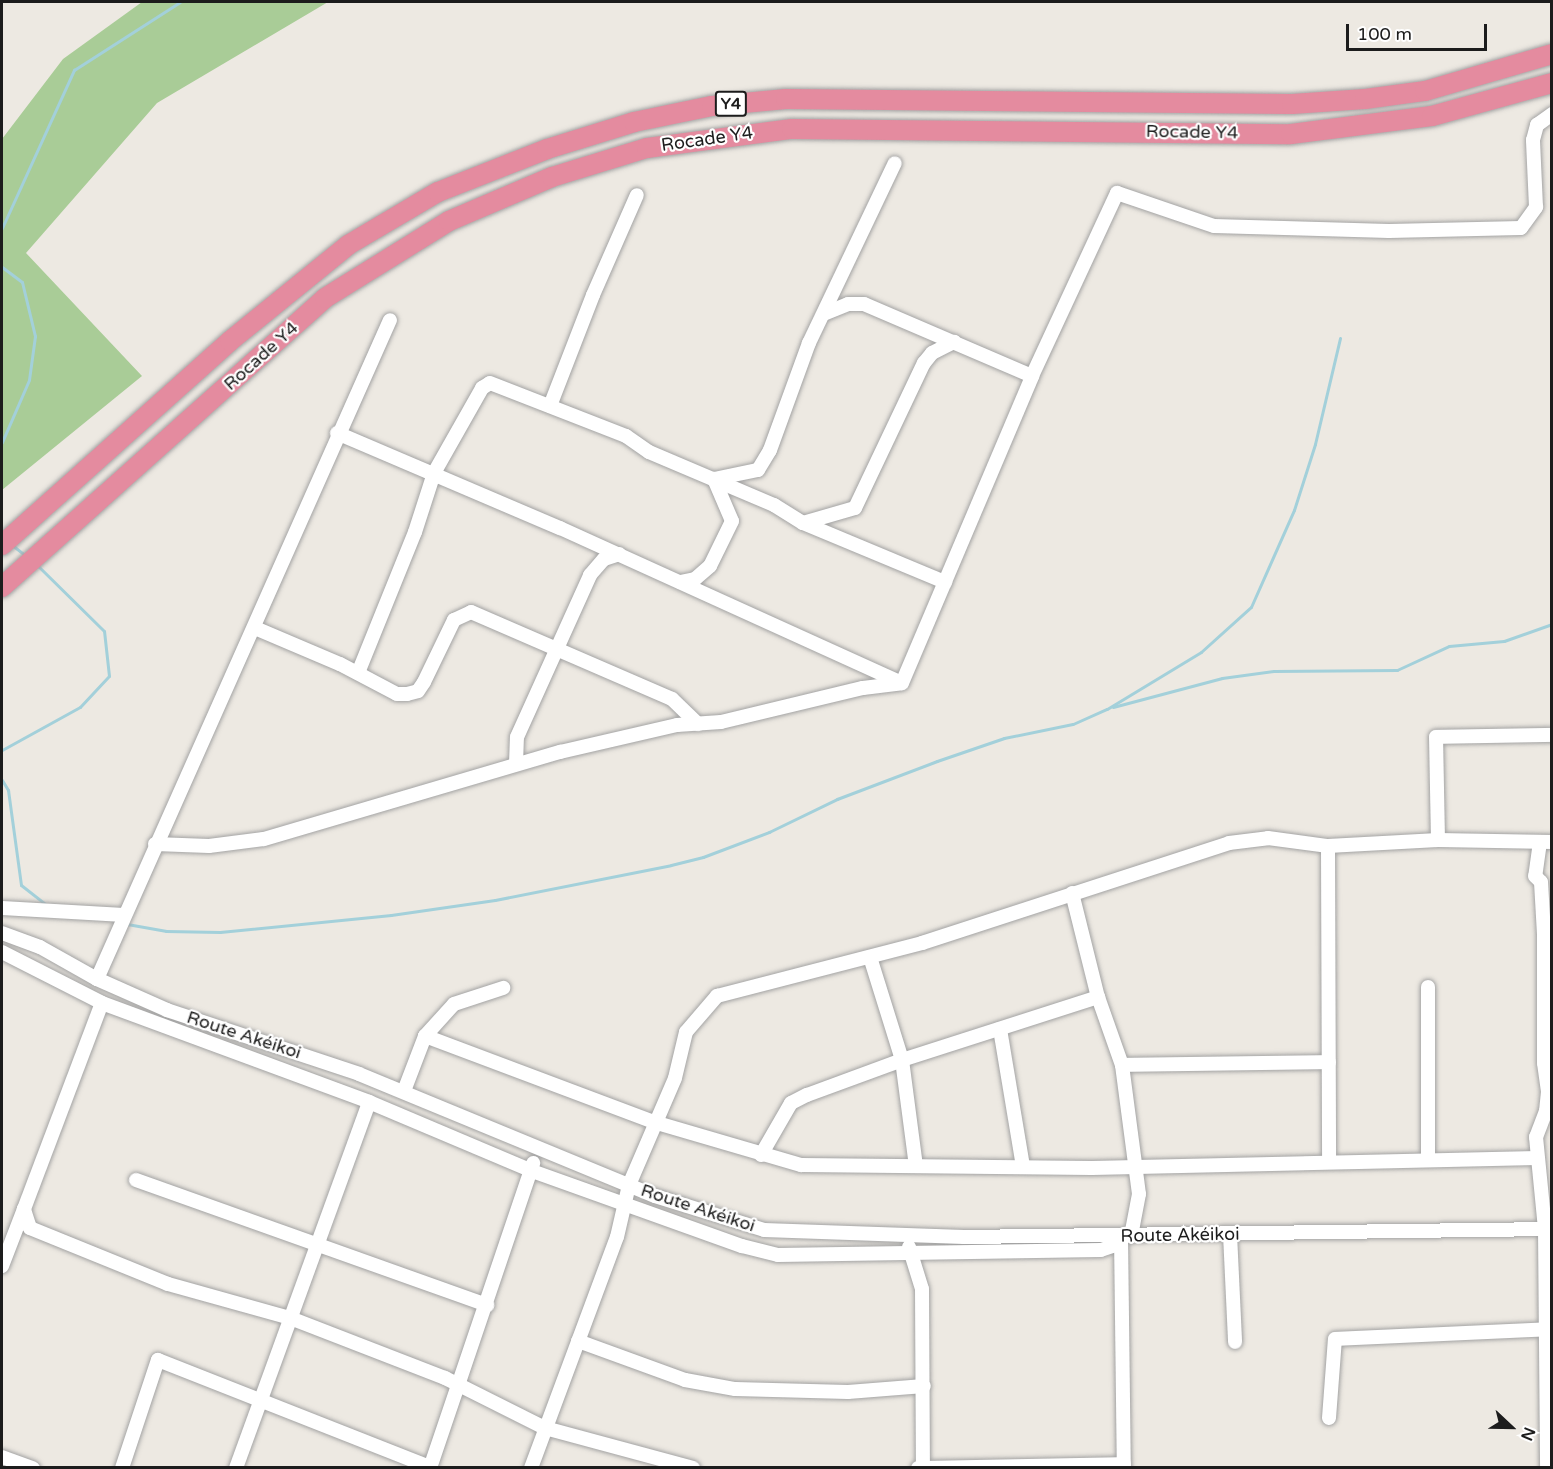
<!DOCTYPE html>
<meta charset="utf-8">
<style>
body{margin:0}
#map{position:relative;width:1553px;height:1469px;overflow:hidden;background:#ede9e2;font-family:"Varela Round",sans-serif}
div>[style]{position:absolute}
.forest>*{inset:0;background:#a9cc97}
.stream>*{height:3px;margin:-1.5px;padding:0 1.5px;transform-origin:1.5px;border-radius:1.5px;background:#a3d0da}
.roads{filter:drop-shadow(0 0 2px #a3a3a3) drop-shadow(0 0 2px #a3a3a3)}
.minor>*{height:14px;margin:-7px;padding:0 7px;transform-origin:7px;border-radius:7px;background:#fff}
.highway>*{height:20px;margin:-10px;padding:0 10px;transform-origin:10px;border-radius:10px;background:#e48b9f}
span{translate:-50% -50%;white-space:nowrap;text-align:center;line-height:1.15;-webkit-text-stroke:4.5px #fff;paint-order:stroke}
.shield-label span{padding:2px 4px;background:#fff;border:2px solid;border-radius:4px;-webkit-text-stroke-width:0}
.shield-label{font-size:16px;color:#1c1c1c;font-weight:700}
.street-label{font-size:18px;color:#1c1c1c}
.frame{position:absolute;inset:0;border:3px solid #1c1c1c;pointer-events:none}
.north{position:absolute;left:1481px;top:1397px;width:60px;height:60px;-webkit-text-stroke:4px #fff;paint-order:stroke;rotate:112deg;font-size:16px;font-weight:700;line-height:24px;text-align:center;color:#1c1c1c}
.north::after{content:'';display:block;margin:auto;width:21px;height:27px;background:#1c1c1c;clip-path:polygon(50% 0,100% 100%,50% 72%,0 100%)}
.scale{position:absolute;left:1346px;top:24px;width:141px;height:27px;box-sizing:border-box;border:3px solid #1c1c1c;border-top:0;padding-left:8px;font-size:18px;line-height:21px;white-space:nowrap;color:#1c1c1c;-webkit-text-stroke:4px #fff;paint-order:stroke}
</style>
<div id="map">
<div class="forest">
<i style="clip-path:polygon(142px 2px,328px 2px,157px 103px,26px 253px,142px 376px,2px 490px,2px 139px,63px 59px)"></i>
</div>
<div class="stream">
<i style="left:2px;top:228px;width:174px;rotate:-65.5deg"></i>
<i style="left:74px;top:70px;width:126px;rotate:-32.7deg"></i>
<i style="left:2px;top:267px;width:25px;rotate:37deg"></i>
<i style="left:22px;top:282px;width:56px;rotate:76.5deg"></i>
<i style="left:35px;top:336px;width:44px;rotate:97.8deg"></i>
<i style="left:29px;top:380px;width:68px;rotate:113.5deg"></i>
<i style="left:12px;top:545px;width:18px;rotate:38deg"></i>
<i style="left:1113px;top:707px;width:113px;rotate:-14.9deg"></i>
<i style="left:1222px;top:678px;width:52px;rotate:-7.7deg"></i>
<i style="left:1274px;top:671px;width:123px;rotate:-0.5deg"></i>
<i style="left:1397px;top:670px;width:57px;rotate:-24.8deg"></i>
<i style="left:1449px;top:646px;width:55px;rotate:-5.2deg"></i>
<i style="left:1504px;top:641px;width:51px;rotate:-19.5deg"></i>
<i style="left:2px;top:750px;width:89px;rotate:-28.9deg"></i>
<i style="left:80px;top:707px;width:42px;rotate:-46.9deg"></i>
<i style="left:109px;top:676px;width:45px;rotate:-96.3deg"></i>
<i style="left:104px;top:631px;width:93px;rotate:-135.4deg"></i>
<i style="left:2px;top:780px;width:12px;rotate:59deg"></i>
<i style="left:8px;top:790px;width:96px;rotate:82.2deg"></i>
<i style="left:21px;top:885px;width:31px;rotate:38deg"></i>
<i style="left:127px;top:924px;width:40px;rotate:10deg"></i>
<i style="left:166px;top:931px;width:54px;rotate:1.1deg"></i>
<i style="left:220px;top:932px;width:172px;rotate:-5.7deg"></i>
<i style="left:391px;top:915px;width:105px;rotate:-8.2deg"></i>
<i style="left:495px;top:900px;width:179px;rotate:-11.2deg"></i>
<i style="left:671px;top:865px;width:33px;rotate:-14deg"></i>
<i style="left:703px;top:857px;width:71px;rotate:-20.7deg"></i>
<i style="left:769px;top:832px;width:76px;rotate:-25.9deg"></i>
<i style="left:837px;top:799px;width:107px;rotate:-20.8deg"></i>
<i style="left:937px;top:761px;width:71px;rotate:-18.9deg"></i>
<i style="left:1004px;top:738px;width:70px;rotate:-11.5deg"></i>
<i style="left:1073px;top:724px;width:37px;rotate:-24deg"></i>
<i style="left:1107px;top:709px;width:110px;rotate:-31.2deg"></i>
<i style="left:1201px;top:652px;width:67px;rotate:-42deg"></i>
<i style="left:1251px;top:607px;width:106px;rotate:-66.1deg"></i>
<i style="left:1294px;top:510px;width:69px;rotate:-72.3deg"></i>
<i style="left:1315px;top:444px;width:109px;rotate:-76.7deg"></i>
</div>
<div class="roads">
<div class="minor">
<i style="left:826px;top:313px;width:24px;rotate:-22deg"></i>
<i style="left:848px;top:304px;width:16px"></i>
<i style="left:864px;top:304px;width:183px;rotate:23.2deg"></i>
<i style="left:550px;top:406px;width:119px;rotate:-68.8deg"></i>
<i style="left:593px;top:295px;width:109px;rotate:-66.3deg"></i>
<i style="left:337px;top:433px;width:242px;rotate:23.1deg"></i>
<i style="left:560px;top:528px;width:375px;rotate:24.4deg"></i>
<i style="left:803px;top:523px;width:54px;rotate:-16.1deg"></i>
<i style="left:855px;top:508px;width:161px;rotate:-64.6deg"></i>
<i style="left:924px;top:363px;width:13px;rotate:-51deg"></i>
<i style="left:932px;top:353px;width:25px;rotate:-27deg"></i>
<i style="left:680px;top:582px;width:15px;rotate:-11deg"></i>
<i style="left:695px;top:579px;width:20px;rotate:-41deg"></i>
<i style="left:710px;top:566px;width:50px;rotate:-63.9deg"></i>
<i style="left:732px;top:521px;width:46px;rotate:-113.2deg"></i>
<i style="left:714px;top:479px;width:45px;rotate:-11.6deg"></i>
<i style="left:758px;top:470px;width:23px;rotate:-59deg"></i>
<i style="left:770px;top:450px;width:114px;rotate:-70deg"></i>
<i style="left:809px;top:343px;width:199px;rotate:-64.5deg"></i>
<i style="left:255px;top:628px;width:92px;rotate:23deg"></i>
<i style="left:340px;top:664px;width:64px;rotate:27.8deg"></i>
<i style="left:397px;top:694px;width:10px"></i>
<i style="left:407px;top:694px;width:11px;rotate:-15deg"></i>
<i style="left:418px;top:691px;width:11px;rotate:-56deg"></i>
<i style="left:424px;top:682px;width:69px;rotate:-64.2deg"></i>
<i style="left:454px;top:620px;width:19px;rotate:-25deg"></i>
<i style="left:471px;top:612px;width:219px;rotate:23.4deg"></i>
<i style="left:672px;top:699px;width:36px;rotate:44deg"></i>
<i style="left:358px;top:673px;width:152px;rotate:-68deg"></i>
<i style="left:415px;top:532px;width:62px;rotate:-72.1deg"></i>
<i style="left:434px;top:473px;width:98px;rotate:-60.5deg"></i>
<i style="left:482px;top:388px;width:9px;rotate:-32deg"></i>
<i style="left:490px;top:383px;width:146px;rotate:21.3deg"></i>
<i style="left:626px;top:436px;width:28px;rotate:35deg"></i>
<i style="left:649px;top:452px;width:136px;rotate:23deg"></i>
<i style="left:774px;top:505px;width:34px;rotate:32deg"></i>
<i style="left:803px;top:523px;width:154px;rotate:22.6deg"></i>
<i style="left:516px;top:764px;width:27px;rotate:-88deg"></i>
<i style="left:517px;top:737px;width:178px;rotate:-65.7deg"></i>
<i style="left:590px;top:575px;width:21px;rotate:-49deg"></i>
<i style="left:604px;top:559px;width:16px;rotate:-18deg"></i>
<i style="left:1438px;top:840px;width:103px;rotate:-91.1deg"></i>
<i style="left:1436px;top:737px;width:116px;rotate:-1deg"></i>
<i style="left:1540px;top:842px;width:34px;rotate:98deg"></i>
<i style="left:1535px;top:876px;width:8px;rotate:45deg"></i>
<i style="left:1541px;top:882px;width:52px;rotate:86.7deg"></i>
<i style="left:1544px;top:934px;width:129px;rotate:90deg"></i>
<i style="left:1544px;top:1063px;width:29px;rotate:82deg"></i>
<i style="left:1548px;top:1092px;width:19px;rotate:96deg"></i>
<i style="left:1546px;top:1111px;width:28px;rotate:111deg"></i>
<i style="left:1536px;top:1137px;width:92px;rotate:84.4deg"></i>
<i style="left:1545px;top:1229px;width:239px;rotate:89.5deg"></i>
<i style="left:155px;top:844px;width:54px;rotate:2.1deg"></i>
<i style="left:209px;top:846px;width:55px;rotate:-7.3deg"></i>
<i style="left:264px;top:839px;width:309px;rotate:-16.4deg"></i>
<i style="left:560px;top:752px;width:120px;rotate:-13deg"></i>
<i style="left:677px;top:725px;width:44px;rotate:-3.9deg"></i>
<i style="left:721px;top:722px;width:146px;rotate:-13.5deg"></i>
<i style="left:863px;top:688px;width:39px;rotate:-7deg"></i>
<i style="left:902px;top:683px;width:333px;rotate:-67deg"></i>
<i style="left:1032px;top:376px;width:202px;rotate:-65.1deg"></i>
<i style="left:1117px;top:193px;width:102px;rotate:18.8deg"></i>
<i style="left:1214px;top:226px;width:175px;rotate:1.6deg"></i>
<i style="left:1389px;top:231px;width:132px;rotate:-1.3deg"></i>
<i style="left:1521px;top:228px;width:26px;rotate:-54deg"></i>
<i style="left:1536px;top:207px;width:67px;rotate:-92.6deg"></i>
<i style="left:1533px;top:140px;width:16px;rotate:-75deg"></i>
<i style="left:1537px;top:125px;width:19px;rotate:-36deg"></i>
<i style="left:1328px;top:846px;width:316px;rotate:89.8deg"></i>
<i style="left:1072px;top:893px;width:107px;rotate:76deg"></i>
<i style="left:1098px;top:997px;width:72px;rotate:70.6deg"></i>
<i style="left:1122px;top:1065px;width:130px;rotate:82.5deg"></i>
<i style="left:1139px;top:1194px;width:43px;rotate:100.8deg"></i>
<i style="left:2px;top:908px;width:122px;rotate:3.3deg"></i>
<i style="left:2px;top:933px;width:40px;rotate:20.2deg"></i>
<i style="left:40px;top:947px;width:65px;rotate:29.3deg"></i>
<i style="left:97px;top:979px;width:77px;rotate:23.9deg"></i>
<i style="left:167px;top:1010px;width:202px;rotate:18.4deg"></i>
<i style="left:359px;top:1074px;width:320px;rotate:22.4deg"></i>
<i style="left:655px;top:1196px;width:114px;rotate:17.3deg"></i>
<i style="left:764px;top:1230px;width:200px;rotate:2deg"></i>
<i style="left:964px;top:1237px;width:588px;rotate:-0.78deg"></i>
<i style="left:2px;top:952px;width:112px;rotate:27deg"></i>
<i style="left:870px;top:957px;width:108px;rotate:72.7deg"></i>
<i style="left:902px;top:1060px;width:107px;rotate:82.5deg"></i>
<i style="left:97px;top:979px;width:721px;rotate:-66.03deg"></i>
<i style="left:1000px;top:1029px;width:139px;rotate:80.5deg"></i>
<i style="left:425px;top:1036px;width:248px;rotate:20.6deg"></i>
<i style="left:657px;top:1123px;width:150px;rotate:16.3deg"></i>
<i style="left:801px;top:1165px;width:291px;rotate:0.6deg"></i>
<i style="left:1092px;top:1168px;width:445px;rotate:-1.3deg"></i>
<i style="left:1122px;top:1065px;width:207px;rotate:-0.8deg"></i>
<i style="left:404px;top:1091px;width:59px;rotate:-69.1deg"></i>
<i style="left:425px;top:1036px;width:43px;rotate:-47.8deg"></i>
<i style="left:454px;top:1004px;width:52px;rotate:-18.1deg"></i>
<i style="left:761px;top:1155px;width:60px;rotate:-60deg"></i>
<i style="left:791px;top:1103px;width:18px;rotate:-27deg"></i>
<i style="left:807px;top:1095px;width:101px;rotate:-20.2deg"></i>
<i style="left:902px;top:1060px;width:206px;rotate:-17.8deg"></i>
<i style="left:1428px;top:1160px;width:173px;rotate:-90deg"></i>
<i style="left:136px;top:1180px;width:373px;rotate:19.6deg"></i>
<i style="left:1230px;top:1234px;width:108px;rotate:87.3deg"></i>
<i style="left:1121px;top:1236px;width:232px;rotate:89.3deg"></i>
<i style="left:909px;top:1247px;width:44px;rotate:72.8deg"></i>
<i style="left:922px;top:1289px;width:179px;rotate:89.7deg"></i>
<i style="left:2px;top:1266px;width:61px;rotate:-68.9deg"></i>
<i style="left:578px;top:1341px;width:114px;rotate:20deg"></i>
<i style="left:685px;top:1380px;width:51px;rotate:10.2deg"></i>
<i style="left:735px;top:1389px;width:113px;rotate:1.5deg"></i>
<i style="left:848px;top:1392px;width:76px;rotate:-4.5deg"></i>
<i style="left:1329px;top:1418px;width:79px;rotate:-85.7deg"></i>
<i style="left:1335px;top:1339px;width:217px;rotate:-2.6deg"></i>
<i style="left:2px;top:1457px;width:33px;rotate:20deg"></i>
<i style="left:122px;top:1468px;width:114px;rotate:-71.6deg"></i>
<i style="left:158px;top:1360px;width:292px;rotate:21.5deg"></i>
<i style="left:236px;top:1468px;width:389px;rotate:-70deg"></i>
<i style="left:430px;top:1468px;width:322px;rotate:-71.3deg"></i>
<i style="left:531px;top:1468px;width:246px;rotate:-69.6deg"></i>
<i style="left:617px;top:1237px;width:53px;rotate:-77deg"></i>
<i style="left:629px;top:1185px;width:116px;rotate:-66.7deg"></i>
<i style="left:675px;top:1078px;width:47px;rotate:-76.6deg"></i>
<i style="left:686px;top:1032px;width:48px;rotate:-49.3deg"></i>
<i style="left:717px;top:996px;width:212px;rotate:-14.5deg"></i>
<i style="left:922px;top:943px;width:323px;rotate:-18deg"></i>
<i style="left:1229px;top:843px;width:39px;rotate:-7deg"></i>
<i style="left:1268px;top:838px;width:61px;rotate:7.6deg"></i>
<i style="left:1328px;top:846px;width:110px;rotate:-3.1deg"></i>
<i style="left:1438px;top:840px;width:114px;rotate:1deg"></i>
<i style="left:693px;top:1468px;width:153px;rotate:-164.9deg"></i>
<i style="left:545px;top:1428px;width:112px;rotate:-153.4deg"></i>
<i style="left:445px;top:1378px;width:166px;rotate:-158.8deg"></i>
<i style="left:290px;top:1318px;width:127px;rotate:-164.4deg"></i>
<i style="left:168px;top:1284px;width:149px;rotate:-157.9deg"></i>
<i style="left:30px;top:1228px;width:20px;rotate:-108deg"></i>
<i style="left:24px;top:1209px;width:220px;rotate:-69.3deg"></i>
<i style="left:102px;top:1003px;width:285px;rotate:20.3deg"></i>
<i style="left:369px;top:1102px;width:177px;rotate:22.9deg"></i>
<i style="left:532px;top:1171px;width:223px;rotate:19.7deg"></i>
<i style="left:742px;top:1246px;width:37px;rotate:14deg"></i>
<i style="left:778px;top:1255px;width:323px;rotate:-0.9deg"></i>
<i style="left:1101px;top:1250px;width:21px;rotate:-19deg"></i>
<i style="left:918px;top:1468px;width:206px;rotate:-1.1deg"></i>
</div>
<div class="highway">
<i style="left:2px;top:545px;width:306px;rotate:-41.8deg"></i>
<i style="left:230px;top:341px;width:152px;rotate:-39.1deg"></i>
<i style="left:348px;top:245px;width:104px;rotate:-30.5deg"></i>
<i style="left:438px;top:192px;width:117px;rotate:-21.5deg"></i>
<i style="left:547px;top:149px;width:91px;rotate:-17.2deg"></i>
<i style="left:634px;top:122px;width:80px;rotate:-11.6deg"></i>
<i style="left:712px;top:106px;width:74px;rotate:-5.4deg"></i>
<i style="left:786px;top:99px;width:506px;rotate:0.57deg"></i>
<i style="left:1292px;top:104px;width:73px;rotate:-3.9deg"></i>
<i style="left:1365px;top:99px;width:61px;rotate:-7.6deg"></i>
<i style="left:1425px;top:91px;width:132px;rotate:-16.2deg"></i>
<i style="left:2px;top:587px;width:433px;rotate:-41.8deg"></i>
<i style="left:325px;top:298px;width:146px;rotate:-31.8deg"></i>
<i style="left:449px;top:221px;width:112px;rotate:-23.1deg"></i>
<i style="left:552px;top:177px;width:99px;rotate:-17deg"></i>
<i style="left:647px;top:148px;width:146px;rotate:-7.5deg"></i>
<i style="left:792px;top:129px;width:499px;rotate:0.6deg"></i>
<i style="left:1291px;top:134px;width:142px;rotate:-7.3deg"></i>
<i style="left:1432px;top:116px;width:124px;rotate:-15.4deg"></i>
</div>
</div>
<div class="shield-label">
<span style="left:731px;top:104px">Y4</span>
</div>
<div class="street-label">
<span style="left:1192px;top:132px;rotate:1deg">Rocade Y4</span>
<span style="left:707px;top:139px;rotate:-8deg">Rocade Y4</span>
<span style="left:261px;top:356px;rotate:-42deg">Rocade Y4</span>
<span style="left:244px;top:1035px;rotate:18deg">Route Akéikoi</span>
<span style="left:698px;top:1208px;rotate:18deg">Route Akéikoi</span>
<span style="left:1180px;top:1235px;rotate:-1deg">Route Akéikoi</span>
</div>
<div class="frame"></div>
<div class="north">N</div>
<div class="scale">100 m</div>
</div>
